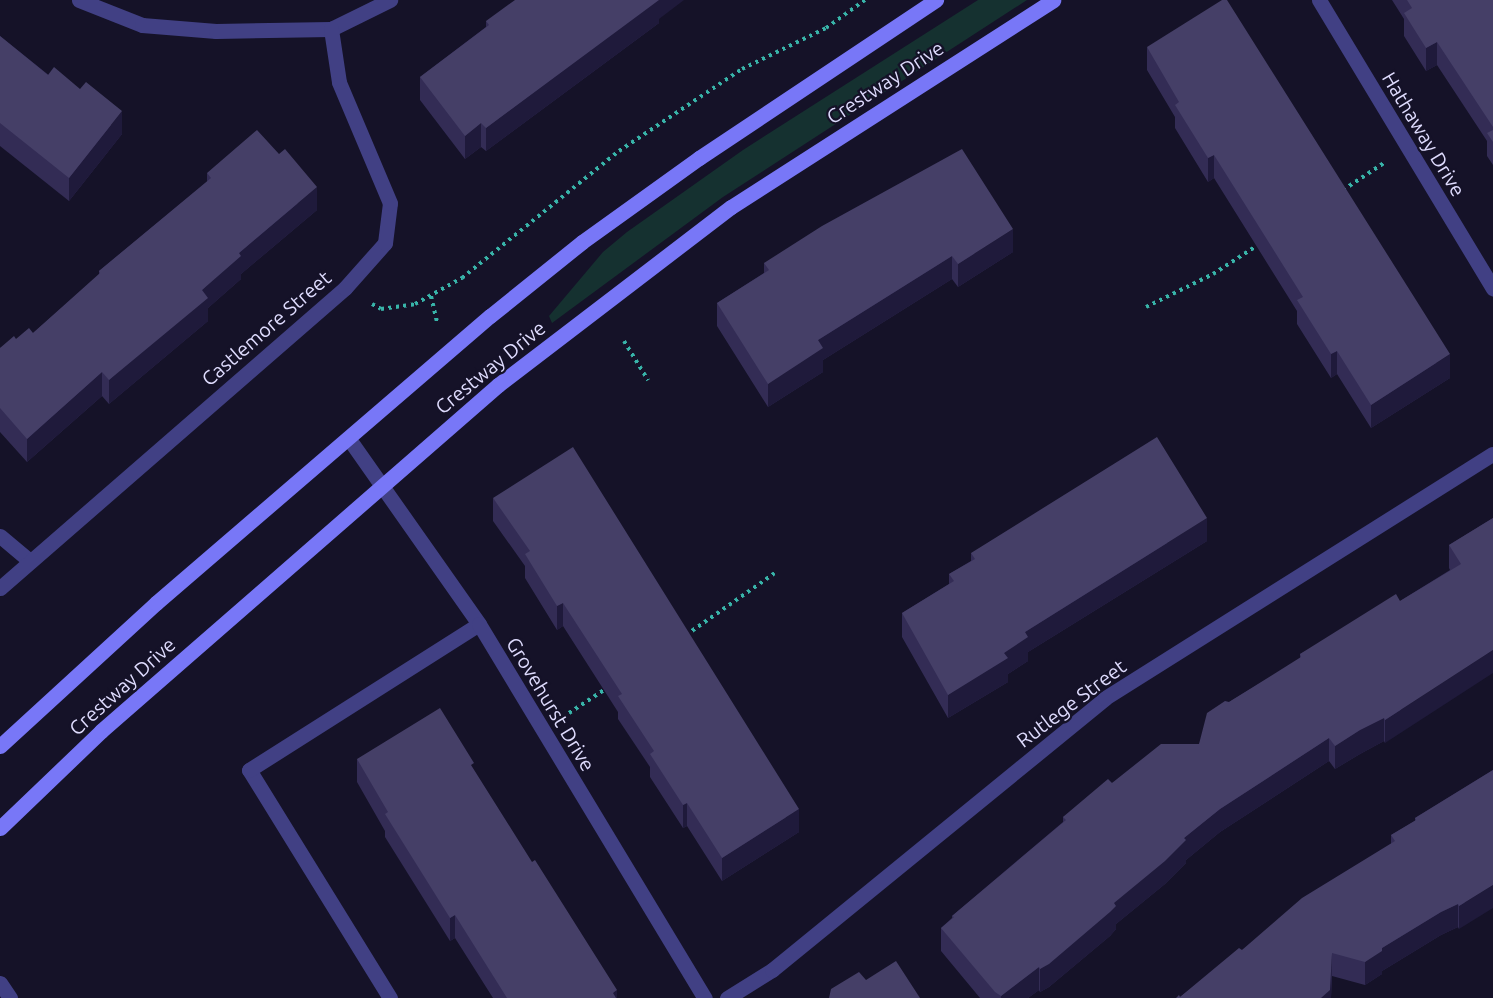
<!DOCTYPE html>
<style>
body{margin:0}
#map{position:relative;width:1493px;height:998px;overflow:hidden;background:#151228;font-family:Ubuntu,sans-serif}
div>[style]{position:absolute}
.green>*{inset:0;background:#153130}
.path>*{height:4px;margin-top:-2px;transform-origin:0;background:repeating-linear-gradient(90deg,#38b4a9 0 3px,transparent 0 7.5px)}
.lane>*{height:15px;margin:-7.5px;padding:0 7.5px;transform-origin:7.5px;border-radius:7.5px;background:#414084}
.street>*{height:15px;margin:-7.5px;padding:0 7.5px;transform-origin:7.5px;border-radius:7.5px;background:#414084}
.secondary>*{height:15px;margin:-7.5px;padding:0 7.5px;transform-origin:7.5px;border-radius:7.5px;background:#7877f7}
.wall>*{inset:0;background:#332c55}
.shaded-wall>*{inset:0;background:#1f1a3b}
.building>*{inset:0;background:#453f67}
span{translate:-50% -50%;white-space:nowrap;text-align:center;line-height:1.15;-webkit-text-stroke:4.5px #151228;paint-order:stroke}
.street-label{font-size:20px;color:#dedbfd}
</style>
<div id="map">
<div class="green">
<i style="clip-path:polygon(978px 0,1027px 0,723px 197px,552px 323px,549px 316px,603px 252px,627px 232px,743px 150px)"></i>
</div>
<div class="path">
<i style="left:1343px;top:190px;width:49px;rotate:-33.4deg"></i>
<i style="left:431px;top:296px;width:27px;rotate:77deg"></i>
<i style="left:372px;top:304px;width:10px;rotate:29deg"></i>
<i style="left:381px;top:309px;width:34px;rotate:-8deg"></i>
<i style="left:415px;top:304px;width:54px;rotate:-29deg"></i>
<i style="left:462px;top:278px;width:202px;rotate:-39deg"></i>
<i style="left:619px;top:151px;width:148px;rotate:-33.7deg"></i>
<i style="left:742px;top:69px;width:93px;rotate:-26deg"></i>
<i style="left:826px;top:28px;width:48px;rotate:-35.7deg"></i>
<i style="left:1146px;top:307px;width:75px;rotate:-26.2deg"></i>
<i style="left:1213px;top:274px;width:54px;rotate:-32.8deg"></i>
<i style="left:624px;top:341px;width:46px;rotate:58.4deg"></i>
<i style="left:686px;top:635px;width:108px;rotate:-34.9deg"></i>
<i style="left:569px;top:713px;width:45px;rotate:-33.3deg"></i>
</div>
<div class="lane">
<i style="left:0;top:983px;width:18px;rotate:56deg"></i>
<i style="left:390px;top:998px;width:268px;rotate:-121.7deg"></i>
<i style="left:249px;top:770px;width:272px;rotate:-32.4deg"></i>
</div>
<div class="street">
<i style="left:79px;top:0;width:68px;rotate:21.6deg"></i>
<i style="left:142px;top:25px;width:74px;rotate:4.6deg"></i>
<i style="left:216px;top:31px;width:115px;rotate:-1deg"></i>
<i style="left:331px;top:29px;width:66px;rotate:-26.2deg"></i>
<i style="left:1319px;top:0;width:337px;rotate:58.9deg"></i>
<i style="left:349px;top:439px;width:226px;rotate:54.9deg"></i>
<i style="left:479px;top:624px;width:437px;rotate:58.9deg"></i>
<i style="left:0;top:536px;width:39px;rotate:40deg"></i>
<i style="left:0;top:588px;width:457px;rotate:-41deg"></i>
<i style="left:345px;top:288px;width:60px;rotate:-48.4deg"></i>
<i style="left:385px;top:243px;width:40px;rotate:-82.9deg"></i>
<i style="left:390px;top:203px;width:131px;rotate:-112.9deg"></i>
<i style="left:339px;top:82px;width:54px;rotate:-98.6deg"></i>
<i style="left:727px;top:998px;width:53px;rotate:-31.9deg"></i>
<i style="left:772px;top:970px;width:430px;rotate:-39.2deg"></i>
<i style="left:1105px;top:698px;width:458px;rotate:-32.2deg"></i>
</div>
<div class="secondary">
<i style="left:0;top:746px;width:212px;rotate:-42.5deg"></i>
<i style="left:156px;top:603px;width:440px;rotate:-40.7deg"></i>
<i style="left:490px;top:316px;width:118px;rotate:-38.8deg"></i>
<i style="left:582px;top:242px;width:144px;rotate:-35.7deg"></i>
<i style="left:699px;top:158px;width:285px;rotate:-33.7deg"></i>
<i style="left:0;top:828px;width:140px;rotate:-43.8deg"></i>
<i style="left:101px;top:731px;width:527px;rotate:-41.07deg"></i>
<i style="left:498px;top:385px;width:293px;rotate:-37.4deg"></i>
<i style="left:731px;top:207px;width:383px;rotate:-32.7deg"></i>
</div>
<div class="wall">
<i style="clip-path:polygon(1392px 0,1493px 0,1493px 165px,1487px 156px,1487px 141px,1437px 65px,1426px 71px,1404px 36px,1404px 19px)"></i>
<i style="clip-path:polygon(659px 19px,659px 23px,486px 151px,481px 147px,465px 159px,420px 100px,420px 77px,486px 27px,486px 21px)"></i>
<i style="clip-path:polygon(0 36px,122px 134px,69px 201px,0 146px)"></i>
<i style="clip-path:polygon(1147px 47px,1450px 378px,1371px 428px,1337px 374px,1331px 378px,1297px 324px,1297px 311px,1214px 178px,1208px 182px,1175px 128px,1175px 117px,1147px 70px)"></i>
<i style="clip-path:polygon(207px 173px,317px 210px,241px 274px,241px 279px,208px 308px,208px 321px,109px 404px,102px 396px,27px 462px,0 432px,0 348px,16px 339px,33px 333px,99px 275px,99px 271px,207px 182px)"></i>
<i style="clip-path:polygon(1013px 252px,958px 287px,952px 279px,823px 360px,823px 372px,768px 407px,717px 326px,717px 303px,764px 273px,764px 263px)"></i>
<i style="clip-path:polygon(493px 498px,799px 832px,722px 881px,687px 826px,683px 828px,650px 777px,650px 767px,618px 719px,618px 712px,563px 626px,557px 630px,525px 578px,525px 566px,493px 521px)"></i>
<i style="clip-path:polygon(1493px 518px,1385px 743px,1384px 741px,1360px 754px,1335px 769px,1329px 761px,1220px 832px,1186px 860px,1186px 863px,1165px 884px,1116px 924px,1116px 929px,1110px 936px,1049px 987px,1040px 992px,1039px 990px,1028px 998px,980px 998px,941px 951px,941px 928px,952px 918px,952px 916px,1063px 822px,1063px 817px,1112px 783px,1199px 744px,1229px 702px,1300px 659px,1300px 654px,1400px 601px,1450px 570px,1449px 568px,1449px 545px)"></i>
<i style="clip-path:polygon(1207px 541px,1028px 652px,1028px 661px,1008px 674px,1008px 682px,948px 718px,902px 637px,902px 613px,949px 584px,949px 574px,971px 561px,971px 553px)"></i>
<i style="clip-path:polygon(357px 759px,474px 771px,617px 998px,493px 998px,455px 938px,450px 941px,385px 837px,385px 831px,357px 782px)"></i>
<i style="clip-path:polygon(1493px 770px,1459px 929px,1458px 927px,1441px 935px,1382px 971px,1382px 974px,1365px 985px,1332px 976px,1331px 998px,1176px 998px,1180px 997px,1242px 950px,1391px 844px,1391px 835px,1415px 821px,1415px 818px)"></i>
</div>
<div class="shaded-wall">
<i style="clip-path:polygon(657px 0,684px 0,659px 19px,659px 23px,486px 151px,486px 128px)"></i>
<i style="clip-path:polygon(1437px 42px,1437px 65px,1426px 71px,1426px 48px)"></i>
<i style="clip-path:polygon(122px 111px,122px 134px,69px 201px,69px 178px)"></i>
<i style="clip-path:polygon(481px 123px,481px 147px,465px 159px,465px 136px)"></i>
<i style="clip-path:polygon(1214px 155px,1214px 178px,1208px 182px,1208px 158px)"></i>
<i style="clip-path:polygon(317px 187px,317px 210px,241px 274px,241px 279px,208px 308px,208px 321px,109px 404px,109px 380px,202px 290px,239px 253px)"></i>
<i style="clip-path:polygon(1013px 229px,1013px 252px,958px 287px,958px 264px)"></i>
<i style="clip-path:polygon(952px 256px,952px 279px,823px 360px,823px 372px,768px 407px,768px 384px,818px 340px)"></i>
<i style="clip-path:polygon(1337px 351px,1337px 374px,1331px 378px,1331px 354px)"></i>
<i style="clip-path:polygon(1450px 354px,1450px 378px,1371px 428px,1371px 405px)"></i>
<i style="clip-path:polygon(102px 372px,102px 396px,27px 462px,27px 439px)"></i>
<i style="clip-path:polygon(1207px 518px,1207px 541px,1028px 652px,1028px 661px,1008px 674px,1008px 682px,948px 718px,948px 695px,1004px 653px,1025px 632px)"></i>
<i style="clip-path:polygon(563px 603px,563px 626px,557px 630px,557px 606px)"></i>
<i style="clip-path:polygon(1493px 650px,1493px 673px,1385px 743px,1385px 720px)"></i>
<i style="clip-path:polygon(1384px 718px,1384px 741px,1360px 754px,1335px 769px,1335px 746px,1360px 730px)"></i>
<i style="clip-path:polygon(1329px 738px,1329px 761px,1220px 832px,1186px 860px,1186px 863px,1165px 884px,1116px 924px,1116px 929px,1110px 936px,1049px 987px,1040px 992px,1040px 969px,1184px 838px,1220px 809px)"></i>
<i style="clip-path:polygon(687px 803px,687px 826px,683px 828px,683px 805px)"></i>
<i style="clip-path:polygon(799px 809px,799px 832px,722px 881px,722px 858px)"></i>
<i style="clip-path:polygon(1493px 885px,1493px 908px,1459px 929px,1459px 906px)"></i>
<i style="clip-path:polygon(1458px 904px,1458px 927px,1441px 935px,1382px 971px,1382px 974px,1365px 985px,1365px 962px,1382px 948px,1441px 912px)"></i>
<i style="clip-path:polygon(455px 915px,455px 938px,450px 941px,450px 918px)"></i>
<i style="clip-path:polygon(1332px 953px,1331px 998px,1321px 998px)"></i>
<i style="clip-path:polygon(1039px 967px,1039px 990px,1028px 998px,1001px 998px,1001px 996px)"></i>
<i style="clip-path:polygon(617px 990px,617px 998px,613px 998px,613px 993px)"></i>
</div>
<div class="building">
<i style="clip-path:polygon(515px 0,659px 0,486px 128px,481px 123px,465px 136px,420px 77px,489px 25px,486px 21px)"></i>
<i style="clip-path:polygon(1222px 0,1227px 0,1450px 354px,1371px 405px,1337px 351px,1331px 354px,1297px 300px,1303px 297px,1214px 155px,1208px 158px,1175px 105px,1179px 102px,1147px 47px)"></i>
<i style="clip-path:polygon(1407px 0,1493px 0,1493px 127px,1437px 42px,1426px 48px,1404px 13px,1412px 8px)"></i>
<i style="clip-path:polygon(0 36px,48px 75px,54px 67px,80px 89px,86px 82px,122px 111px,69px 178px,0 123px)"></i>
<i style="clip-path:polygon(257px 130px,279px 154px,285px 149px,317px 187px,239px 253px,241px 256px,202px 290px,208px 298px,109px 380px,102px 372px,27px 439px,0 408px,0 348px,14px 336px,16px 339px,29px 328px,33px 333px,100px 273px,99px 271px,211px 178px,207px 173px)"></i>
<i style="clip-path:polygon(1493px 130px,1493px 142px,1487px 133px)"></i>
<i style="clip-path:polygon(962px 149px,1013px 229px,958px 264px,952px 256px,818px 340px,823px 348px,768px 384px,717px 303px,769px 270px,764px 263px,822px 226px)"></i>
<i style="clip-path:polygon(1157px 437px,1207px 518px,1025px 632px,1028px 637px,1004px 653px,1008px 658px,948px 695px,902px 613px,954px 581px,949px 574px,975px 559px,971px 553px)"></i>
<i style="clip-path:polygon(573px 447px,799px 809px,722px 858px,687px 803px,683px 805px,650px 754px,654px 751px,618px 696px,622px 694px,563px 603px,557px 606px,525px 554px,530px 551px,493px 498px)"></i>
<i style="clip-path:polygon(1493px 518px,1493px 650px,1385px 720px,1384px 718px,1360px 730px,1335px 746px,1329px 738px,1220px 809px,1184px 838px,1186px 840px,1165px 861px,1114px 903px,1116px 906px,1110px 912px,1049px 964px,1040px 969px,1039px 967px,1001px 996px,995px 992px,941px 928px,954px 917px,952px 916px,1066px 820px,1063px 817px,1108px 779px,1112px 783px,1161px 744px,1199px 744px,1207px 713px,1225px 701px,1229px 702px,1301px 657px,1300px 654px,1396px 594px,1400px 601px,1461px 564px,1449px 545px)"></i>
<i style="clip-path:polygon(440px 708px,474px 763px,471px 765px,532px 862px,535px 860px,617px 990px,613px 993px,616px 998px,507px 998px,455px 915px,450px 918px,385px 814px,388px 812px,357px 759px)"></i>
<i style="clip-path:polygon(1493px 770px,1493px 885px,1459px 906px,1458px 904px,1441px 912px,1382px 948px,1382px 951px,1365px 962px,1332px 953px,1330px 990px,1321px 998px,1176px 998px,1179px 995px,1180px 997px,1239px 948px,1242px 950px,1302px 898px,1395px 841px,1391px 835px,1416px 820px,1415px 818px)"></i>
<i style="clip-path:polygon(896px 961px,920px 998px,829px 998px,831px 989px,859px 972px,866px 980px)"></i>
</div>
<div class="street-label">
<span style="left:885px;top:82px;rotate:-33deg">Crestway Drive</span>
<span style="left:1424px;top:134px;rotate:59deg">Hathaway Drive</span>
<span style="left:266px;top:328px;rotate:-41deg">Castlemore Street</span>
<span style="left:490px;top:367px;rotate:-39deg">Crestway Drive</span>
<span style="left:122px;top:686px;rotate:-42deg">Crestway Drive</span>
<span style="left:1071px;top:703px;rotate:-37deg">Rutlege Street</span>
<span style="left:551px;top:704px;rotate:59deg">Grovehurst Drive</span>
</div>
</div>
